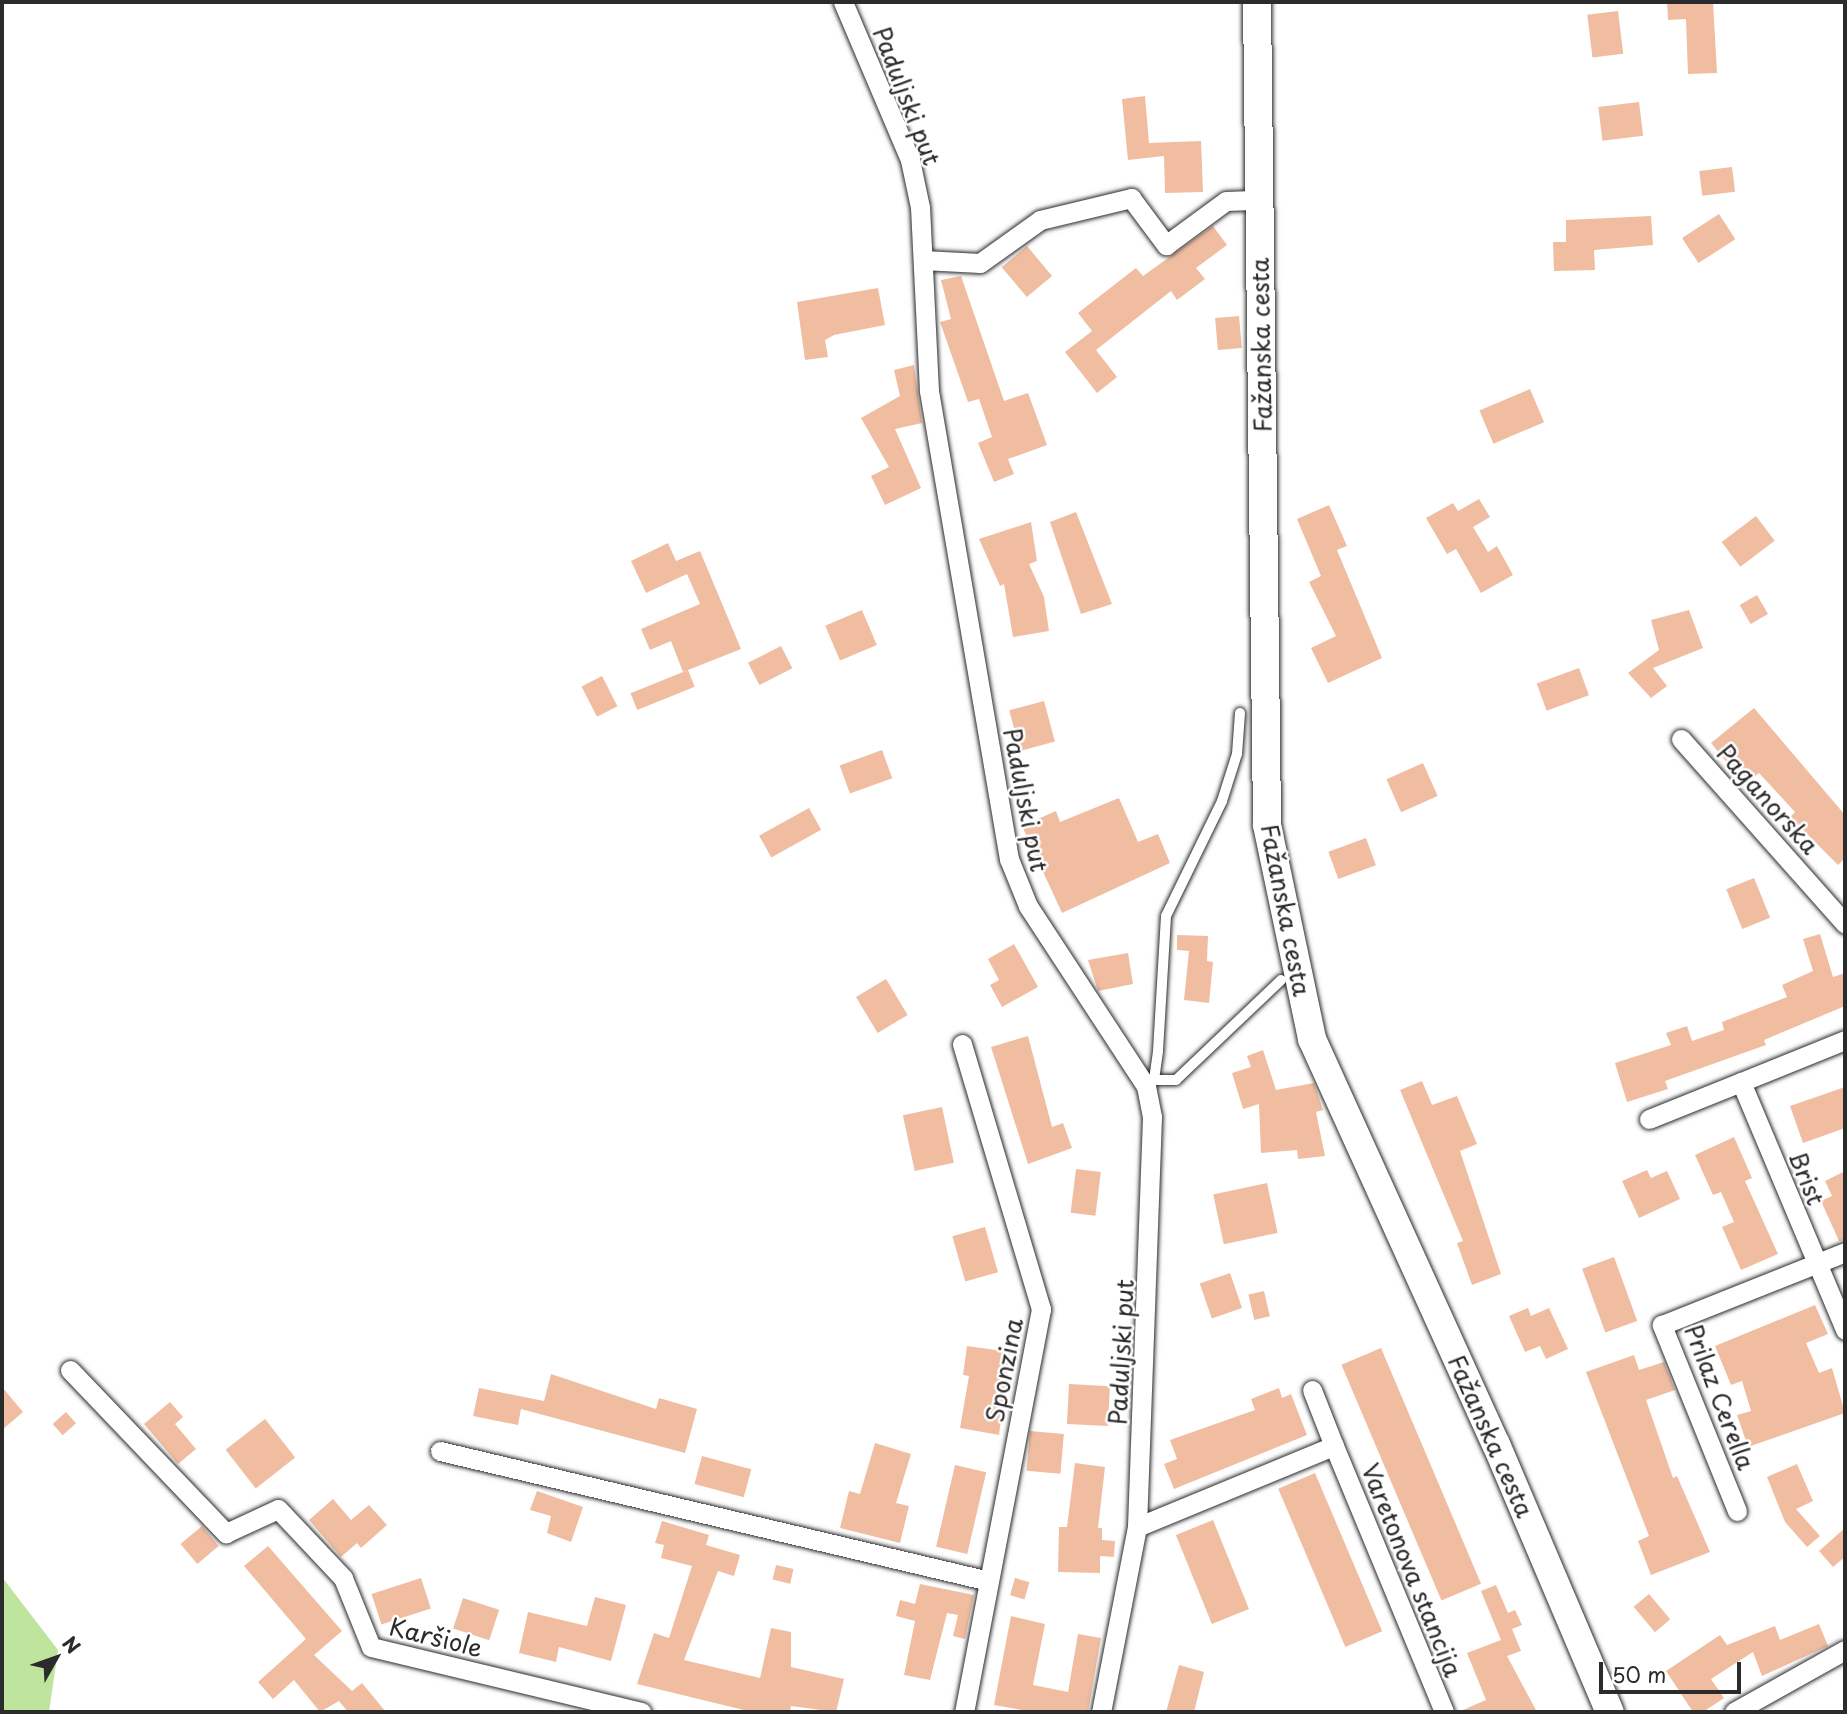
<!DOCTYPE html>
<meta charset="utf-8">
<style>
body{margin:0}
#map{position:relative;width:1847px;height:1714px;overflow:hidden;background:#fff;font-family:"Playpen Sans",sans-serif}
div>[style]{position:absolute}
.green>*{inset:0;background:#bfe49e}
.building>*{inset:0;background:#f0bda1;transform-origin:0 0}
.roads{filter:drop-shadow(0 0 2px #2b2b2b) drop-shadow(0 0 2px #2b2b2b)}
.lane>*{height:10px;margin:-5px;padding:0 5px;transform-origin:5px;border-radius:5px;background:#fff}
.street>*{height:19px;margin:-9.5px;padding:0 9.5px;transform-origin:9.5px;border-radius:9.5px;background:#fff}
.secondary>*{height:28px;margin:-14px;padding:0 14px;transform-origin:14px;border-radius:14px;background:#fff}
span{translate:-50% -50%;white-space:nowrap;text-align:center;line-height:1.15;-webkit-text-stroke:5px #fff;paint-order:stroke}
.street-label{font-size:24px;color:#2b2b2b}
.frame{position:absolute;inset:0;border:4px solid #2b2b2b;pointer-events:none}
.north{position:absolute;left:21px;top:1623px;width:70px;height:70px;-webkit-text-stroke:5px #fff;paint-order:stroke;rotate:50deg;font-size:19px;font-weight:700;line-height:28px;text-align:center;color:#2b2b2b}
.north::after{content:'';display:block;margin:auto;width:24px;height:32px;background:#2b2b2b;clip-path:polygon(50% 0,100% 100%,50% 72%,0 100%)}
.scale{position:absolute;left:1599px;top:1662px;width:142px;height:32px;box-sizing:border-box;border:4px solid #2b2b2b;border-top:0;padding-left:9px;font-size:21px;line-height:24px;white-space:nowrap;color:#2b2b2b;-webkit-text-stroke:5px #fff;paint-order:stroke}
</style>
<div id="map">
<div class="green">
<i style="clip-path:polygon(2px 1577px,58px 1650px,49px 1712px,2px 1712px)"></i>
</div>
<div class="building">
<i style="clip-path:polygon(1667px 2px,1713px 2px,1717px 73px,1688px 74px,1686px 19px,1668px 20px)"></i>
<i style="left:1618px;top:11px;width:43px;height:31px;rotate:83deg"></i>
<i style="clip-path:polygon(1145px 96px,1149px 143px,1201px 141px,1203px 192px,1165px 193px,1164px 156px,1128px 160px,1122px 99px)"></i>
<i style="left:1639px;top:102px;width:34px;height:41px;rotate:83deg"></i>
<i style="left:1732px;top:167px;width:25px;height:33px;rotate:83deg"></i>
<i style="left:1719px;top:214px;width:30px;height:44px;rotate:57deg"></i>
<i style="clip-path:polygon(1651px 216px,1653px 245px,1594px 250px,1595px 270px,1554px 271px,1553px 242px,1566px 242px,1566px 220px)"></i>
<i style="clip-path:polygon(1213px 226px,1227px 245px,1196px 268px,1205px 279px,1177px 300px,1171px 291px,1096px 350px,1117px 377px,1097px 393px,1065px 352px,1092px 331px,1078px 313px,1136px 268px,1143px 276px)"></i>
<i style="left:1027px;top:246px;width:39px;height:33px;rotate:50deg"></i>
<i style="clip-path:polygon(961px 276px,1004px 401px,1028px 393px,1047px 445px,1008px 459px,1014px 474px,994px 482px,978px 443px,992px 437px,979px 399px,968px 402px,940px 322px,951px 319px,941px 280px)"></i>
<i style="clip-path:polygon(878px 288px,885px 325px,834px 335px,825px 340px,828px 357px,805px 360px,797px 302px)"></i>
<i style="left:1239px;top:316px;width:32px;height:24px;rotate:85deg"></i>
<i style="clip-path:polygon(914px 365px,922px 423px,895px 429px,921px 488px,885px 505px,871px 476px,889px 467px,861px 418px,900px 396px,894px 370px)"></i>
<i style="left:1530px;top:389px;width:36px;height:55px;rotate:67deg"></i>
<i style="clip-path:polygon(1479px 499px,1490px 517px,1473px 527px,1488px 552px,1497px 546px,1513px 575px,1481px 593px,1456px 549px,1447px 554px,1426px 518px,1453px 503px,1458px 511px)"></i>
<i style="clip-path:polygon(1329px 505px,1347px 546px,1337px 550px,1382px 658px,1328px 683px,1311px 648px,1336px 636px,1309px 582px,1321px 576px,1297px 519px)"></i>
<i style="clip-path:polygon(1076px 512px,1112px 604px,1081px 614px,1050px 522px)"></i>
<i style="left:1756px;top:516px;width:31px;height:43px;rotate:53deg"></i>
<i style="clip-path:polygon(1031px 522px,1037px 561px,1029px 564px,1044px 597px,1049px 631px,1013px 637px,1004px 584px,1000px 586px,979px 539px)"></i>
<i style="clip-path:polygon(668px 543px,676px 561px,700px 551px,741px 649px,683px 672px,671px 641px,650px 650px,641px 629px,700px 604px,687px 574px,646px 593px,631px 561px)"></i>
<i style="left:1757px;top:595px;width:22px;height:20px;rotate:60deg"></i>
<i style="left:862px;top:610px;width:38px;height:40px;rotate:67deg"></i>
<i style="clip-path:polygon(1689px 610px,1703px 648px,1653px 668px,1667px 686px,1651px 698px,1628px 673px,1659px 650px,1651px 620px)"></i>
<i style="left:781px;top:646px;width:25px;height:37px;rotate:63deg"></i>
<i style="left:1579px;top:668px;width:29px;height:45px;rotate:70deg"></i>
<i style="left:688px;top:670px;width:18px;height:62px;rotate:68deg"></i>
<i style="left:602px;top:676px;width:34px;height:23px;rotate:63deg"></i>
<i style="left:1044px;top:701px;width:42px;height:36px;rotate:75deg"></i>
<i style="clip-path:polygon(1754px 708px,1845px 815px,1845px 858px,1838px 865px,1790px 817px,1795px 812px,1759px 773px,1745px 785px,1711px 743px)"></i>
<i style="left:882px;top:750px;width:30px;height:45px;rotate:70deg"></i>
<i style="left:1423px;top:763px;width:36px;height:40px;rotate:66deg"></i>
<i style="clip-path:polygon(1119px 798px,1138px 842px,1158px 834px,1170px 863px,1062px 913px,1022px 826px,1056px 811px,1060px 822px)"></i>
<i style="left:809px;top:808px;width:25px;height:57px;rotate:61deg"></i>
<i style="left:1366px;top:838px;width:29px;height:40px;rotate:70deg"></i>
<i style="left:1754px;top:878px;width:43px;height:30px;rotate:68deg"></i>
<i style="clip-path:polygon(1820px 934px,1833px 977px,1845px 973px,1845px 1006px,1764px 1040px,1766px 1045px,1665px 1081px,1668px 1089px,1627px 1102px,1615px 1063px,1671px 1045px,1666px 1033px,1687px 1026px,1692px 1041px,1724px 1030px,1722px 1022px,1787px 997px,1782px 985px,1813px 971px,1803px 939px)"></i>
<i style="clip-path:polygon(1177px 935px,1208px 936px,1207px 961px,1213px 962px,1209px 1003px,1184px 1000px,1189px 951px,1177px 950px)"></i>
<i style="clip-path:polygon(1014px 944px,1038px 987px,1002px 1007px,990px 985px,999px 980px,988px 959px)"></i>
<i style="clip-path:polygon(1128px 953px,1133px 984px,1098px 991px,1088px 960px)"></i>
<i style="left:886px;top:979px;width:42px;height:35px;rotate:59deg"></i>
<i style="clip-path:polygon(1028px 1036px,1052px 1127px,1063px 1123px,1072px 1148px,1028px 1164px,991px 1047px)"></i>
<i style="clip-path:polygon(1263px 1050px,1276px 1090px,1314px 1083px,1323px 1110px,1316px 1112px,1325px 1156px,1298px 1159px,1297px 1150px,1261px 1153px,1259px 1104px,1243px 1109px,1232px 1073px,1251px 1067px,1247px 1056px)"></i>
<i style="clip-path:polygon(1422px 1081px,1432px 1105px,1457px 1096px,1477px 1144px,1460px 1151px,1501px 1274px,1472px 1285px,1457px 1243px,1463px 1241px,1400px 1090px)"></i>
<i style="clip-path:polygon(1845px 1087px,1845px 1128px,1803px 1143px,1790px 1106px)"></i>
<i style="left:942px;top:1107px;width:57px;height:40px;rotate:78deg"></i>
<i style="clip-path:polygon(1734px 1137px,1752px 1178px,1745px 1181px,1778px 1254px,1741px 1270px,1722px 1227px,1734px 1222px,1721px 1192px,1713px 1195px,1695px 1155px)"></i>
<i style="left:1076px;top:1169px;width:25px;height:44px;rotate:7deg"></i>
<i style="clip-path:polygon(1647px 1170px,1651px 1178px,1667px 1171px,1680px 1199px,1639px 1218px,1622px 1181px)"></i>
<i style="clip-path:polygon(1845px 1171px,1845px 1240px,1839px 1241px,1821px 1201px,1832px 1196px,1825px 1181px)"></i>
<i style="left:1267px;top:1183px;width:51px;height:55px;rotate:78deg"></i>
<i style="left:985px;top:1227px;width:47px;height:34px;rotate:74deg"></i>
<i style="left:1614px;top:1257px;width:68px;height:34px;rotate:70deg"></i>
<i style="left:1230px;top:1273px;width:37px;height:32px;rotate:71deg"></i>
<i style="left:1264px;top:1291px;width:26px;height:16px;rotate:77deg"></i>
<i style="clip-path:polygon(1815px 1305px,1828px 1334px,1806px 1343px,1819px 1373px,1832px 1368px,1845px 1413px,1748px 1447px,1737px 1415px,1751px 1411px,1742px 1381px,1731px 1385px,1715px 1346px)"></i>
<i style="clip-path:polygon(1528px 1308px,1531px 1316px,1549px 1308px,1568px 1349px,1546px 1359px,1540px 1346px,1525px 1352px,1509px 1316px)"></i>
<i style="clip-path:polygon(967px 1346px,1010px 1352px,999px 1435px,960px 1428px,969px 1376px,963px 1375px)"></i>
<i style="left:1381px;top:1348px;width:256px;height:43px;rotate:67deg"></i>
<i style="clip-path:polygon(1634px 1355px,1639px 1370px,1664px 1362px,1675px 1390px,1646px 1400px,1673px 1478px,1677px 1476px,1710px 1552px,1651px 1575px,1638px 1541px,1649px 1536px,1586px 1372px)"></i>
<i style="clip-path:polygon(551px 1374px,656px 1409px,659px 1398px,697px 1409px,685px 1453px,521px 1409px,518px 1425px,473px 1416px,479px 1388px,544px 1401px)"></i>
<i style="left:1069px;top:1384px;width:41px;height:40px;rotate:3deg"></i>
<i style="clip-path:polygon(2px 1387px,23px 1412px,2px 1430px)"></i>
<i style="clip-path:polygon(1279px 1388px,1282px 1398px,1291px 1394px,1307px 1435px,1174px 1489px,1164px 1464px,1177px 1459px,1170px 1440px,1255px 1410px,1251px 1399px)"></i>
<i style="clip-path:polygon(170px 1402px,183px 1417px,175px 1424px,196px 1449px,178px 1464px,144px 1424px)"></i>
<i style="left:66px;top:1412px;width:15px;height:18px;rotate:48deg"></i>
<i style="left:265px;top:1419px;width:49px;height:50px;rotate:52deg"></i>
<i style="left:1030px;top:1431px;width:34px;height:40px;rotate:5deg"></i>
<i style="clip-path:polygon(875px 1443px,911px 1454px,896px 1503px,909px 1506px,900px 1543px,840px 1528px,849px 1491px,860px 1494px)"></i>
<i style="left:702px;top:1456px;width:51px;height:29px;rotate:15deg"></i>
<i style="clip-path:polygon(1075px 1463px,1105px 1467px,1098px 1528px,1102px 1528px,1102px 1540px,1115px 1541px,1114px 1557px,1100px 1556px,1100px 1573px,1058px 1572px,1059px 1527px,1067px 1527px)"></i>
<i style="clip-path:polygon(1797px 1464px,1813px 1501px,1796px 1509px,1820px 1536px,1807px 1547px,1785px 1522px,1767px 1477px)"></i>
<i style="left:955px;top:1465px;width:32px;height:84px;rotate:13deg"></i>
<i style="left:1315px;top:1473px;width:172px;height:40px;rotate:67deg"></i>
<i style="clip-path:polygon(537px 1491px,583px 1507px,571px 1542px,547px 1533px,551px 1516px,530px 1510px)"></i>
<i style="clip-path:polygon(333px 1499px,351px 1520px,369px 1505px,387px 1525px,361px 1548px,357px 1543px,341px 1557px,309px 1520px)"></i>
<i style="left:1213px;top:1520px;width:96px;height:40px;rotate:68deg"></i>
<i style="clip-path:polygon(662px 1521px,709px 1535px,706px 1545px,740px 1555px,734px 1576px,718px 1571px,684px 1660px,760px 1678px,771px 1628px,791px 1632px,791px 1667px,844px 1679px,836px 1712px,791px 1706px,790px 1712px,752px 1712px,637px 1684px,654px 1633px,669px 1638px,692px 1566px,661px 1558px,664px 1545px,655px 1543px)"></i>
<i style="left:202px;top:1526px;width:26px;height:28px;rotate:50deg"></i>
<i style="clip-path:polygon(1845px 1528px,1845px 1557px,1833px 1567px,1819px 1551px)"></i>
<i style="clip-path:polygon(268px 1546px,342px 1631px,314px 1655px,352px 1691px,362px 1683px,386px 1712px,348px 1712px,339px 1701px,320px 1712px,294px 1680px,273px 1699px,258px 1682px,306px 1639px,244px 1566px)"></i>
<i style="left:776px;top:1565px;width:18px;height:15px;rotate:13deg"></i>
<i style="left:421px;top:1578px;width:32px;height:52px;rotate:72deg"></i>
<i style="left:1015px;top:1578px;width:15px;height:18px;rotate:16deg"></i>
<i style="clip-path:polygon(920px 1584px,974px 1595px,965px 1639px,953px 1636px,958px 1615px,947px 1613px,930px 1680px,904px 1675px,915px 1621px,896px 1616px,900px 1600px,915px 1604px)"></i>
<i style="clip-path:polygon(1496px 1585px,1508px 1613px,1515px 1610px,1522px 1625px,1512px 1629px,1521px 1651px,1507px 1656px,1537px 1712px,1458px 1712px,1486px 1700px,1467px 1653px,1501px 1640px,1481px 1591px)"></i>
<i style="left:1649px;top:1594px;width:33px;height:20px;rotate:50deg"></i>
<i style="clip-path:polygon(595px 1597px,626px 1605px,611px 1661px,559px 1647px,556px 1662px,519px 1653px,528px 1612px,587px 1626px)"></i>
<i style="left:463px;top:1598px;width:38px;height:32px;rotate:18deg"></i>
<i style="clip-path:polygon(1011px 1616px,1045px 1624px,1033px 1685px,1068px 1692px,1078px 1634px,1101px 1638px,1088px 1712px,1033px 1712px,994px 1705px)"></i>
<i style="clip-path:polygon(1819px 1624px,1828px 1646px,1762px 1676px,1753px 1652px,1711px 1679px,1724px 1698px,1703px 1712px,1693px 1712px,1666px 1671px,1720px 1635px,1727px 1645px,1775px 1626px,1780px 1640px)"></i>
<i style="clip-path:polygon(1179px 1665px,1204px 1672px,1194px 1712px,1166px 1712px)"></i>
</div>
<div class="roads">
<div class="lane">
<i style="left:1154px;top:1080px;width:22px"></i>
<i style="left:1176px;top:1080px;width:145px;rotate:-43.6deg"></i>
<i style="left:1146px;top:1086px;width:10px;rotate:-37deg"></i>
<i style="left:1154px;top:1080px;width:29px;rotate:-82deg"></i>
<i style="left:1158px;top:1051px;width:135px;rotate:-86.6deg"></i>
<i style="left:1166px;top:916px;width:128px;rotate:-64deg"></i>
<i style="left:1222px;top:801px;width:49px;rotate:-72.3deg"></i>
<i style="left:1237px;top:754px;width:41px;rotate:-85.8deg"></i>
</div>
<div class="street">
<i style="left:843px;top:2px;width:172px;rotate:67deg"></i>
<i style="left:910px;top:160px;width:48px;rotate:78deg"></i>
<i style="left:920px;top:207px;width:184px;rotate:87.2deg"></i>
<i style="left:929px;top:391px;width:475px;rotate:80.3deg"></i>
<i style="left:1009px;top:859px;width:51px;rotate:68deg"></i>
<i style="left:1028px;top:906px;width:215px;rotate:56.8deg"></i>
<i style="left:1146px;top:1086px;width:32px;rotate:79deg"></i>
<i style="left:1152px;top:1117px;width:410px;rotate:92.1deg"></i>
<i style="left:1137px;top:1527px;width:188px;rotate:101deg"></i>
<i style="left:923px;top:260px;width:57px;rotate:3deg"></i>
<i style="left:980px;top:263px;width:74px;rotate:-35.6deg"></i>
<i style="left:1040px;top:220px;width:94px;rotate:-13.6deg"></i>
<i style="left:1131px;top:198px;width:59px;rotate:53.3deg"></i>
<i style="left:1166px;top:245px;width:74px;rotate:-36.3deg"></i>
<i style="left:1226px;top:201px;width:33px;rotate:-2deg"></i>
<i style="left:1681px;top:739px;width:247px;rotate:48.4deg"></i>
<i style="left:1845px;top:1040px;width:112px;rotate:158deg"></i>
<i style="left:1741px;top:1082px;width:269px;rotate:67.2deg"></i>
<i style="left:962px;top:1044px;width:277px;rotate:73.4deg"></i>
<i style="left:1041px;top:1309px;width:410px;rotate:100.8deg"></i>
<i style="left:1649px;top:1119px;width:99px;rotate:-21.9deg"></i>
<i style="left:70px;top:1370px;width:226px;rotate:46.3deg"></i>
<i style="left:226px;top:1533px;width:57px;rotate:-24.8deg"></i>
<i style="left:278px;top:1509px;width:95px;rotate:46.7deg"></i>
<i style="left:343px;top:1578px;width:74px;rotate:67.9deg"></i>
<i style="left:371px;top:1647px;width:278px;rotate:13.5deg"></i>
<i style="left:1334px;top:1446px;width:288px;rotate:67.5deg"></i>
<i style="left:440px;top:1451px;width:564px;rotate:13.32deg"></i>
<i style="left:1737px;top:1511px;width:201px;rotate:-112deg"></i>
<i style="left:1662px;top:1325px;width:197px;rotate:-21.7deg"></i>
<i style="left:1137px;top:1527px;width:213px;rotate:-22.4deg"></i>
<i style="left:1334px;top:1446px;width:60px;rotate:-111.4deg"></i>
<i style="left:1734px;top:1712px;width:127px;rotate:-29.2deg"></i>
</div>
<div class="secondary">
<i style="left:1257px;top:2px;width:823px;rotate:89.3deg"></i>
<i style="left:1267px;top:825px;width:219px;rotate:78.1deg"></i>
<i style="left:1312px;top:1039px;width:445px;rotate:65.6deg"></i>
<i style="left:1496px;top:1444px;width:291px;rotate:67deg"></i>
</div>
</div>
<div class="street-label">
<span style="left:907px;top:96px;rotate:69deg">Paduljski put</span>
<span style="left:1261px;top:345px;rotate:-91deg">Fažanska cesta</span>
<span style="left:1768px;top:799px;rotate:48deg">Paganorska</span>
<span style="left:1026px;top:800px;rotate:79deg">Paduljski put</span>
<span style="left:1286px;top:910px;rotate:79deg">Fažanska cesta</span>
<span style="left:1807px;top:1178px;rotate:68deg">Brist</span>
<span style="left:1121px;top:1352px;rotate:-87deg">Paduljski put</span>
<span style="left:1004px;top:1370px;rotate:-79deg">Sponzina</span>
<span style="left:1720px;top:1397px;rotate:69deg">Prilaz Cerella</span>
<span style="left:1491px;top:1436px;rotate:66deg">Fažanska cesta</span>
<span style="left:1412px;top:1570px;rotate:68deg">Varetonova stancija</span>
<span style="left:436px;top:1637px;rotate:14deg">Karšiole</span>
</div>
<div class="frame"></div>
<div class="north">N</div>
<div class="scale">50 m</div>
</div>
